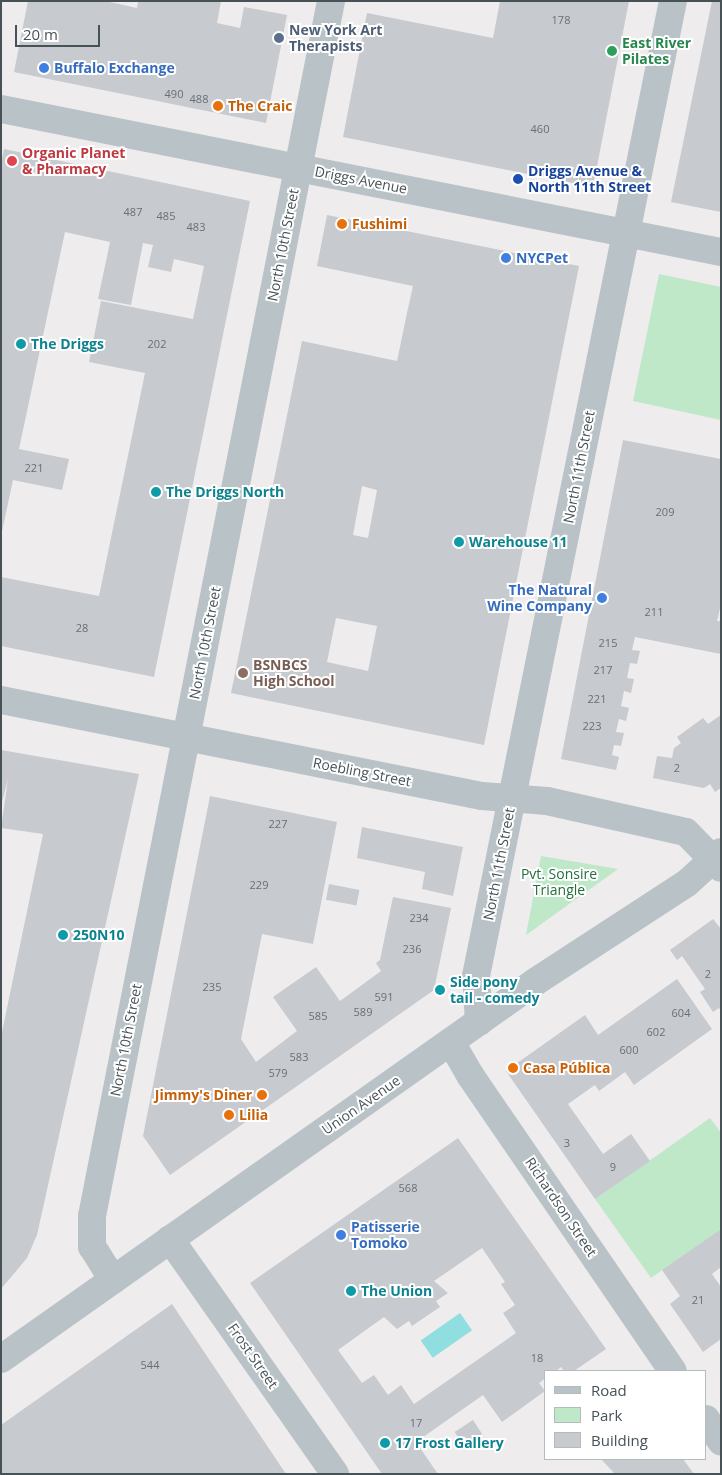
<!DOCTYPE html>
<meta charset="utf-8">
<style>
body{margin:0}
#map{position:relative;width:722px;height:1475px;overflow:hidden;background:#efeced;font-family:"Open Sans",sans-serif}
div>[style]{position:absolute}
.green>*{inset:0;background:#bfe8c8}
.water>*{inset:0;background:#91dee0;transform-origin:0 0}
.building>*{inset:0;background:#c7cace;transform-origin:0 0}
.minor>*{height:28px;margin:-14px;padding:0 14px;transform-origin:14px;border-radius:14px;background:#b9c3c7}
.dots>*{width:14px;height:14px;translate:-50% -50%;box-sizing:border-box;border:2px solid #fff;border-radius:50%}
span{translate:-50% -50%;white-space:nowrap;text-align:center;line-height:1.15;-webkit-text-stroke:4px #fff;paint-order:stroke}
.number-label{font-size:11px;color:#677075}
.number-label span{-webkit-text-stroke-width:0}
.service-label{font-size:14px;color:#4e5e75;font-weight:700}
.left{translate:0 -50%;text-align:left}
.leisure-label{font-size:14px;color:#27864d;font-weight:700}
.shop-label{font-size:14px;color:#366cbe;font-weight:700}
.right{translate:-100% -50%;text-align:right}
.food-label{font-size:14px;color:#c56008;font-weight:700}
.health-label{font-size:14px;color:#be3a42;font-weight:700}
.transit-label{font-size:14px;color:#164399;font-weight:700}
.street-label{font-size:14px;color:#475257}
.culture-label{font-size:14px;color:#0d838f;font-weight:700}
.education-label{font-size:14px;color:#785e54;font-weight:700}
.park-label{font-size:14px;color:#21703a}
.frame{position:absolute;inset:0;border:2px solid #475257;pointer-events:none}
.legend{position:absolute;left:544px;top:1370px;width:162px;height:90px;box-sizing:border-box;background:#fff;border:1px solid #b5babc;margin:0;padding:6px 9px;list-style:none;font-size:15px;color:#475257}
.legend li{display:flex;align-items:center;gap:10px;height:25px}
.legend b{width:25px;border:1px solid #b5babc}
.scale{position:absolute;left:15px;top:25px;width:85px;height:22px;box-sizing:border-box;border:2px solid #475257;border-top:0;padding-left:6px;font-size:15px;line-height:18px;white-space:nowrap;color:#475257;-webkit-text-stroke:4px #fff;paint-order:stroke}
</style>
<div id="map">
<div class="green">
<i style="clip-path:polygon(659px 274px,721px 287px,721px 420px,633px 401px)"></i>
<i style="clip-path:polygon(541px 856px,618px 869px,526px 935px)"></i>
<i style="clip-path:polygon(710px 1118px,721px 1133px,721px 1229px,651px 1278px,595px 1199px)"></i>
</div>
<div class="water">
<i style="left:460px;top:1313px;width:21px;height:48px;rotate:55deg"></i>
</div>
<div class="building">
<i style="clip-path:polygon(28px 1px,105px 1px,137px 8px,138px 1px,221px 1px,217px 23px,240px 28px,244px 7px,287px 15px,266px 123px,14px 72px)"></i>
<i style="clip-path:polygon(500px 1px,629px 1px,593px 187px,343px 137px,367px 13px,493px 38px)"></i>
<i style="clip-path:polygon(712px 1px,721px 1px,721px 212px,671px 202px)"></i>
<i style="clip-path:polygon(4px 149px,250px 201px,154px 677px,1px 646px,1px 577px,99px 596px,145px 373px,89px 362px,101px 301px,193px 319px,204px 266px,174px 259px,171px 272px,148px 267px,153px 245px,143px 243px,131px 305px,98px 299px,110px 242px,65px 232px,19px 449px,69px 459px,62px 490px,13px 480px,1px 536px,1px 163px)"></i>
<i style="clip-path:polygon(evenodd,327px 215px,579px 266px,484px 745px,231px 693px,302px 341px,397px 361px,407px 313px,413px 286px,317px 266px,327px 215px,362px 486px,377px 490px,368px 538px,353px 535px,362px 486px,327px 215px,336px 618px,377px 626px,368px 671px,327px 662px,336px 618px)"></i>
<i style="clip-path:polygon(623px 440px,721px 459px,721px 604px,717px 621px,721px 621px,721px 654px,635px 637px,632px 650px,640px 651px,637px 664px,630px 663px,627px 678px,634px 679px,631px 693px,624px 691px,621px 706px,629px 708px,626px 721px,619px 719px,616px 732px,624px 733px,621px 746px,614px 745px,612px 755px,619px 757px,616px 770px,561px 759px)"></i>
<i style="clip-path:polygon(721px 715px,721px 788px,715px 792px,710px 784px,704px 788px,653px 778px,657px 756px,672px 758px,674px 748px,681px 743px,677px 737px,703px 718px,708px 724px)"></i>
<i style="clip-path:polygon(1px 750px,139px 774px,37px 1235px,27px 1258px,1px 1289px,1px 1037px,43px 834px,1px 828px,8px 779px,1px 806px)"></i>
<i style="clip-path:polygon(210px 796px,337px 822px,313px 944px,262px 934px,241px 1039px,256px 1062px,297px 1031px,273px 997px,316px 967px,340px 1001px,381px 971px,376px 963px,380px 960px,393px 897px,451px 908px,434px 990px,170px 1175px,143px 1136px)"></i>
<i style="clip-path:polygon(362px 827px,463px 847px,453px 896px,422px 889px,425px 872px,357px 858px)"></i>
<i style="left:329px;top:884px;width:31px;height:16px;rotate:11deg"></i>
<i style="clip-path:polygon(713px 919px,721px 929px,721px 1011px,719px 1008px,713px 1012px,700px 992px,705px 989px,682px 956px,677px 960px,670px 950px)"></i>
<i style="clip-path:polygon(677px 979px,712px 1029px,634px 1085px,625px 1072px,599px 1091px,595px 1085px,568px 1104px,603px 1154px,631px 1134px,650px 1161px,595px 1199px,506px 1071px,585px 1015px,598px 1035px)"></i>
<i style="clip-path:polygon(evenodd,458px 1138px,606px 1349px,574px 1371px,564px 1371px,561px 1367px,556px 1371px,546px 1371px,546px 1378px,539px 1383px,545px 1391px,502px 1422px,483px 1395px,416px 1442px,438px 1474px,382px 1474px,250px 1283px,458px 1138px,482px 1248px,505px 1282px,501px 1284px,515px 1305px,503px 1313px,516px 1333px,414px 1404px,401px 1385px,388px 1395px,374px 1375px,362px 1383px,338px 1350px,384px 1317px,397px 1329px,409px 1321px,412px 1326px,440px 1307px,436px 1301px,448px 1293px,434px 1281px,482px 1248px)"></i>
<i style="clip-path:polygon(721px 1229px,721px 1267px,712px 1274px,721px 1287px,721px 1339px,703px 1352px,670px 1304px,680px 1296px,662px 1270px)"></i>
<i style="clip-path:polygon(172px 1304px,286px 1474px,1px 1474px,1px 1425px)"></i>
<i style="left:473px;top:1420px;width:17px;height:22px;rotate:57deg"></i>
<i style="clip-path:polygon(601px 1459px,683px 1459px,694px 1474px,615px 1474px)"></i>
</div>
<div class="minor">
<i style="left:1px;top:109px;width:734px;rotate:11.23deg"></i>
<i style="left:1px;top:700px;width:490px;rotate:11.3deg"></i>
<i style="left:482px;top:796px;width:65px;rotate:4.4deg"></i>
<i style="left:547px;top:801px;width:142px;rotate:12.6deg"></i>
<i style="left:686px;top:832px;width:50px;rotate:45.8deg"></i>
<i style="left:479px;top:1022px;width:46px;rotate:-93.7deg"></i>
<i style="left:476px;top:976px;width:995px;rotate:-78.58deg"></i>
<i style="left:451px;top:1042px;width:38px;rotate:60deg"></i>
<i style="left:470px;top:1075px;width:359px;rotate:55.6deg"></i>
<i style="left:170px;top:1239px;width:287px;rotate:54.9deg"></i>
<i style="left:113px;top:1280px;width:39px;rotate:-122deg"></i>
<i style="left:92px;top:1247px;width:31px;rotate:-90deg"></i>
<i style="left:92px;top:1216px;width:1238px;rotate:-78.87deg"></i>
<i style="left:1px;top:1359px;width:654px;rotate:-35.22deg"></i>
<i style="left:535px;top:982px;width:181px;rotate:-33.1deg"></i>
<i style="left:687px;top:883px;width:46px;rotate:-42.4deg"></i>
<i style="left:706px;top:1419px;width:27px;rotate:56deg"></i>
</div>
<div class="dots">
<i style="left:279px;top:38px;background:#5c6f8a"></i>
<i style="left:612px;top:51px;background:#2e9e5b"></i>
<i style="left:44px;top:68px;background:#3f7fe0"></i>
<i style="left:218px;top:106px;background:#e8710a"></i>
<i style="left:12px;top:161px;background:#e0444e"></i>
<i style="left:518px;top:179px;background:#1a4fb4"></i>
<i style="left:342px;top:224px;background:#e8710a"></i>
<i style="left:506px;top:258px;background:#3f7fe0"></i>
<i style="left:21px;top:344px;background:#0f9aa8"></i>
<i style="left:156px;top:492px;background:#0f9aa8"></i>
<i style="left:459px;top:542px;background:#0f9aa8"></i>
<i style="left:602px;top:598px;background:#3f7fe0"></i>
<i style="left:243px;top:673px;background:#8d6e63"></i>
<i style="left:63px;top:935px;background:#0f9aa8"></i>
<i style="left:440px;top:990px;background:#0f9aa8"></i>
<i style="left:513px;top:1068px;background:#e8710a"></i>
<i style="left:262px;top:1095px;background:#e8710a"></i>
<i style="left:229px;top:1115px;background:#e8710a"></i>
<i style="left:341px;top:1235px;background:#3f7fe0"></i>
<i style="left:351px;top:1291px;background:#0f9aa8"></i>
<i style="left:385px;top:1443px;background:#0f9aa8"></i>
</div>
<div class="number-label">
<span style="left:561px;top:20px">178</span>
<span style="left:174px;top:94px">490</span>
<span style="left:199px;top:99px">488</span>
<span style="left:540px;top:129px">460</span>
<span style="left:133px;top:212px">487</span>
<span style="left:166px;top:216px">485</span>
<span style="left:196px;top:227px">483</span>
<span style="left:157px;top:344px">202</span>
<span style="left:34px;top:468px">221</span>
<span style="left:665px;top:512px">209</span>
<span style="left:654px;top:612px">211</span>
<span style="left:82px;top:628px">28</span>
<span style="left:608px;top:643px">215</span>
<span style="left:603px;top:670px">217</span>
<span style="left:597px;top:699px">221</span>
<span style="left:592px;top:726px">223</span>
<span style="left:677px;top:768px">2</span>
<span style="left:278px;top:824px">227</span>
<span style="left:259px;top:885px">229</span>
<span style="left:419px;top:918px">234</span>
<span style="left:412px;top:949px">236</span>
<span style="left:708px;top:974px">2</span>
<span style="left:212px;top:987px">235</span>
<span style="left:384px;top:997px">591</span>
<span style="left:363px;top:1012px">589</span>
<span style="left:681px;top:1013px">604</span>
<span style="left:318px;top:1016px">585</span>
<span style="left:656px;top:1032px">602</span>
<span style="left:629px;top:1050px">600</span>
<span style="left:299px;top:1057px">583</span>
<span style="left:278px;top:1073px">579</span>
<span style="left:567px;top:1143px">3</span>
<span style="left:613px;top:1167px">9</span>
<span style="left:408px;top:1188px">568</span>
<span style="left:698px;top:1300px">21</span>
<span style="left:537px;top:1358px">18</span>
<span style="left:150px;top:1365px">544</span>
<span style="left:416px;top:1423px">17</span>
</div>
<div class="service-label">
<span class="left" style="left:289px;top:38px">New York Art<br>Therapists</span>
</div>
<div class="leisure-label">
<span class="left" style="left:622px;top:51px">East River<br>Pilates</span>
</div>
<div class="shop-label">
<span class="left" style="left:54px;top:68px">Buffalo Exchange</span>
<span class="left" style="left:516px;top:258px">NYCPet</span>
<span class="right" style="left:592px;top:598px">The Natural<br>Wine Company</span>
<span class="left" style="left:351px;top:1235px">Patisserie<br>Tomoko</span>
</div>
<div class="food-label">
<span class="left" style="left:228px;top:106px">The Craic</span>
<span class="left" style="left:352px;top:224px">Fushimi</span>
<span class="left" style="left:523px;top:1068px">Casa Pública</span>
<span class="right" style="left:252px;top:1095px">Jimmy's Diner</span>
<span class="left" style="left:239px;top:1115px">Lilia</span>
</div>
<div class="health-label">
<span class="left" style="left:22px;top:161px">Organic Planet<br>&amp; Pharmacy</span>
</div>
<div class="transit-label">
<span class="left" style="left:528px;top:179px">Driggs Avenue &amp;<br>North 11th Street</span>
</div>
<div class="street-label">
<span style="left:361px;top:180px;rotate:11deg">Driggs Avenue</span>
<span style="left:283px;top:245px;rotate:-79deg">North 10th Street</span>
<span style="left:579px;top:467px;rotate:-79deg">North 11th Street</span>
<span style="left:205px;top:643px;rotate:-79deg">North 10th Street</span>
<span style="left:362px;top:772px;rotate:11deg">Roebling Street</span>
<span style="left:499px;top:864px;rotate:-79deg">North 11th Street</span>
<span style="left:126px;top:1040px;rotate:-79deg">North 10th Street</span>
<span style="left:361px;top:1105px;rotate:-35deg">Union Avenue</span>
<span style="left:561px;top:1207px;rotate:56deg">Richardson Street</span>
<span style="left:253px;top:1356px;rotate:55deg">Frost Street</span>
</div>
<div class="culture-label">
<span class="left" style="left:31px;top:344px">The Driggs</span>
<span class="left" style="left:166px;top:492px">The Driggs North</span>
<span class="left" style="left:469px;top:542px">Warehouse 11</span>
<span class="left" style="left:73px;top:935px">250N10</span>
<span class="left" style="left:450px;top:990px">Side pony<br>tail - comedy</span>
<span class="left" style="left:361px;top:1291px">The Union</span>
<span class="left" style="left:395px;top:1443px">17 Frost Gallery</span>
</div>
<div class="education-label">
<span class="left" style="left:253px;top:673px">BSNBCS<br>High School</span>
</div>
<div class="park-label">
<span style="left:559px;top:882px">Pvt. Sonsire<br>Triangle</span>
</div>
<div class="frame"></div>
<ul class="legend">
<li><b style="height:6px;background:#b9c3c7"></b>Road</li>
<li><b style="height:14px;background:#bfe8c8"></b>Park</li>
<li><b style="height:14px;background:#c7cace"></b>Building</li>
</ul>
<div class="scale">20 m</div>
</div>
